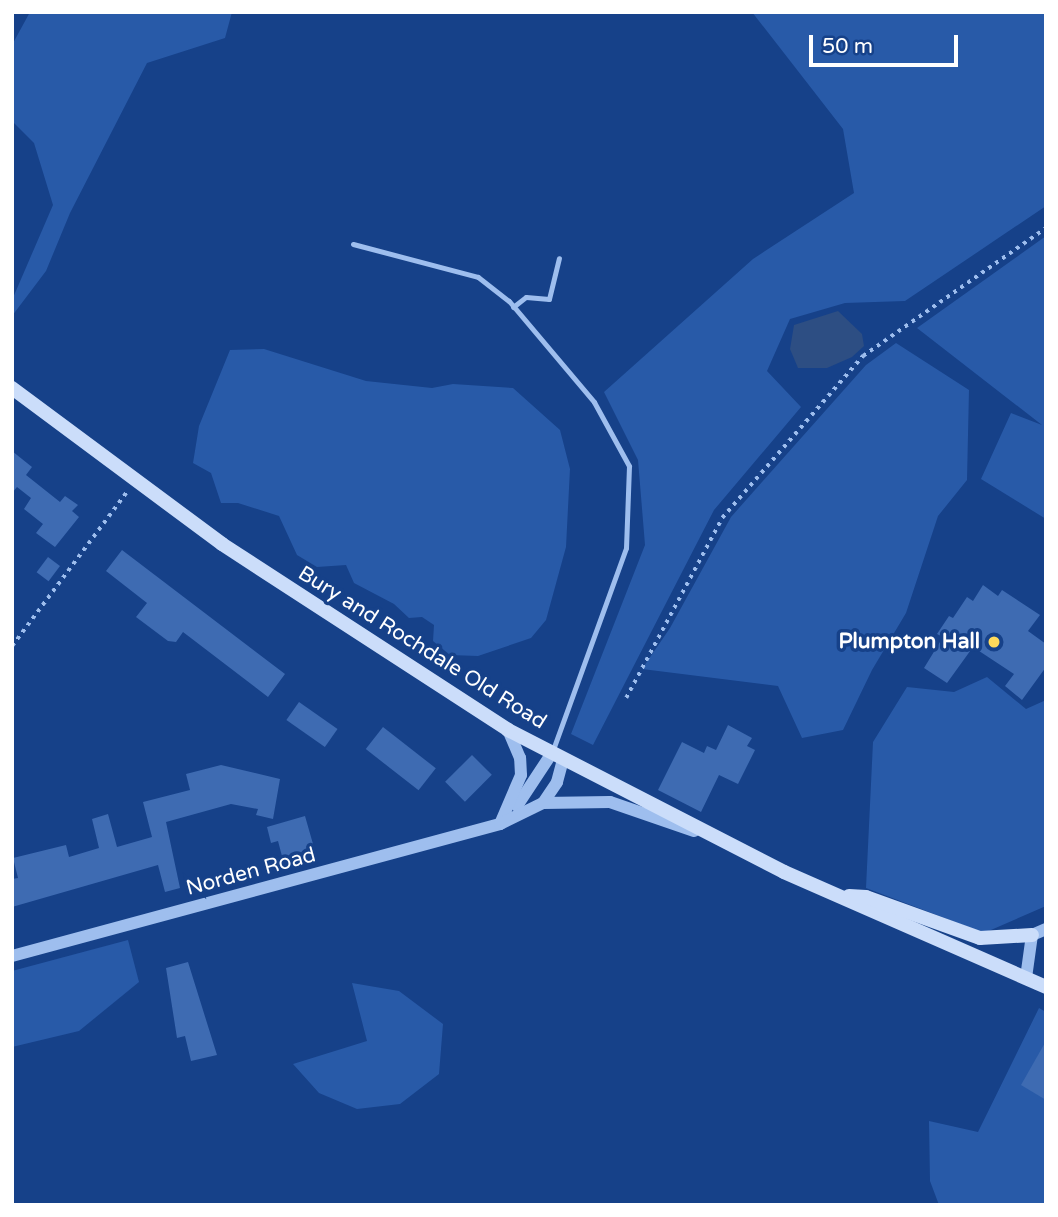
<!DOCTYPE html>
<style>
body{margin:0}
#map{position:relative;width:1058px;height:1217px;overflow:hidden;background:#164189;font-family:"Varela Round",sans-serif}
div>[style]{position:absolute}
.green>*{inset:0;background:#285aa8}
.water>*{inset:0;background:#2d4e83}
.building>*{inset:0;background:#3e6bb2;transform-origin:0 0}
.path>*{height:3.5px;margin-top:-1.75px;transform-origin:0;background:repeating-linear-gradient(90deg,#9ebeee 0 3.5px,transparent 0 8.5px)}
.service>*{height:5px;margin:-2.5px;padding:0 2.5px;transform-origin:2.5px;border-radius:2.5px;background:#9ebeee}
.tertiary>*{height:12px;margin:-6px;padding:0 6px;transform-origin:6px;border-radius:6px;background:#9ebeee}
.secondary>*{height:14px;margin:-7px;padding:0 7px;transform-origin:7px;border-radius:7px;background:#cbddfa}
.dots>*{width:19px;height:19px;translate:-50% -50%;box-sizing:border-box;border:4px solid #164189;border-radius:50%}
span{translate:-50% -50%;white-space:nowrap;text-align:center;line-height:1.15;-webkit-text-stroke:7px #164189;paint-order:stroke}
.poi-label{font-size:21px;color:#fff;font-weight:700}
.right{translate:-100% -50%;text-align:right}
.street-label{font-size:21px;color:#fff}
.frame{position:absolute;inset:0;border:14px solid #fff;pointer-events:none}
.scale{position:absolute;left:809px;top:35px;width:149px;height:32px;box-sizing:border-box;border:4px solid #fff;border-top:0;padding-left:9px;font-size:21px;line-height:24px;white-space:nowrap;color:#fff;-webkit-text-stroke:5px #164189;paint-order:stroke}
</style>
<div id="map">
<div class="green">
<i style="clip-path:polygon(30px 12px,232px 12px,225px 38px,147px 63px,70px 213px,46px 271px,12px 316px,12px 300px,53px 205px,34px 143px,12px 121px,12px 45px)"></i>
<i style="clip-path:polygon(752px 12px,1044px 12px,1046px 206px,905px 301px,845px 303px,790px 319px,767px 371px,801px 407px,714px 510px,593px 745px,571px 734px,645px 545px,638px 460px,604px 392px,753px 259px,854px 193px,843px 129px)"></i>
<i style="clip-path:polygon(1046px 236px,1046px 519px,981px 479px,1011px 413px,1042px 425px,917px 328px)"></i>
<i style="clip-path:polygon(896px 343px,969px 390px,967px 480px,938px 516px,906px 613px,872px 670px,843px 730px,802px 738px,778px 686px,642px 669px,670px 628px,731px 517px,866px 365px)"></i>
<i style="clip-path:polygon(264px 349px,366px 381px,432px 388px,453px 384px,513px 388px,560px 430px,570px 469px,566px 547px,546px 620px,531px 638px,478px 656px,450px 655px,433px 641px,434px 625px,422px 617px,409px 618px,394px 604px,354px 583px,346px 565px,317px 567px,297px 555px,279px 516px,238px 503px,221px 503px,211px 473px,193px 463px,199px 426px,230px 350px)"></i>
<i style="clip-path:polygon(987px 677px,1026px 709px,1046px 700px,1046px 906px,984px 933px,866px 888px,873px 742px,907px 687px,954px 692px)"></i>
<i style="clip-path:polygon(128px 940px,139px 982px,79px 1031px,12px 1047px,12px 971px)"></i>
<i style="clip-path:polygon(352px 983px,399px 991px,443px 1024px,439px 1074px,400px 1104px,357px 1109px,319px 1093px,293px 1064px,367px 1041px)"></i>
<i style="clip-path:polygon(1039px 1008px,1046px 1012px,1046px 1205px,939px 1205px,930px 1181px,929px 1121px,978px 1132px)"></i>
</div>
<div class="water">
<i style="clip-path:polygon(838px 311px,862px 334px,864px 346px,852px 357px,827px 368px,798px 368px,790px 349px,794px 325px)"></i>
</div>
<div class="building">
<i style="clip-path:polygon(12px 451px,32px 467px,26px 475px,60px 502px,65px 496px,78px 505px,72px 511px,79px 517px,55px 547px,36px 533px,43px 524px,24px 509px,31px 498px,17px 487px,12px 493px)"></i>
<i style="clip-path:polygon(122px 550px,285px 674px,268px 697px,183px 632px,176px 642px,168px 641px,136px 617px,147px 603px,106px 571px)"></i>
<i style="left:48px;top:557px;width:15px;height:19px;rotate:37deg"></i>
<i style="clip-path:polygon(983px 585px,998px 596px,1002px 590px,1040px 615px,1028px 631px,1046px 644px,1046px 667px,1022px 700px,1005px 686px,1014px 674px,973px 647px,947px 683px,924px 668px,943px 637px,937px 634px,949px 616px,953px 618px,967px 597px,973px 601px)"></i>
<i style="left:299px;top:702px;width:47px;height:22px;rotate:35deg"></i>
<i style="clip-path:polygon(728px 725px,752px 738px,747px 746px,755px 750px,738px 784px,719px 775px,701px 812px,658px 790px,682px 742px,704px 753px,707px 746px,716px 750px)"></i>
<i style="left:383px;top:727px;width:67px;height:28px;rotate:38deg"></i>
<i style="left:472px;top:755px;width:28px;height:38px;rotate:45deg"></i>
<i style="clip-path:polygon(221px 765px,280px 779px,273px 819px,256px 815px,258px 809px,231px 804px,166px 822px,180px 888px,165px 892px,158px 865px,12px 907px,12px 879px,18px 878px,13px 858px,66px 845px,69px 857px,99px 848px,92px 819px,108px 814px,117px 847px,152px 837px,143px 802px,190px 790px,186px 774px)"></i>
<i style="clip-path:polygon(305px 816px,315px 851px,283px 860px,278px 841px,271px 843px,267px 827px)"></i>
<i style="clip-path:polygon(188px 962px,217px 1055px,191px 1061px,185px 1036px,177px 1038px,166px 968px)"></i>
<i style="clip-path:polygon(1046px 1041px,1046px 1100px,1021px 1085px)"></i>
</div>
<div class="path">
<i style="left:12px;top:646px;width:191px;rotate:-53.3deg"></i>
<i style="left:626px;top:698px;width:204px;rotate:-61.9deg"></i>
<i style="left:722px;top:518px;width:215px;rotate:-49deg"></i>
<i style="left:863px;top:356px;width:223px;rotate:-35deg"></i>
</div>
<div class="service">
<i style="left:353px;top:244px;width:129px;rotate:14.8deg"></i>
<i style="left:478px;top:277px;width:39px;rotate:38deg"></i>
<i style="left:509px;top:301px;width:132px;rotate:49.9deg"></i>
<i style="left:594px;top:402px;width:73px;rotate:61.3deg"></i>
<i style="left:629px;top:466px;width:82px;rotate:92.1deg"></i>
<i style="left:626px;top:548px;width:215px;rotate:109.9deg"></i>
<i style="left:513px;top:307px;width:16px;rotate:-38deg"></i>
<i style="left:526px;top:297px;width:23px;rotate:5deg"></i>
<i style="left:549px;top:299px;width:42px;rotate:-76.3deg"></i>
</div>
<div class="tertiary">
<i style="left:543px;top:803px;width:67px;rotate:-0.9deg"></i>
<i style="left:610px;top:802px;width:89px;rotate:19deg"></i>
<i style="left:517px;top:806px;width:64px;rotate:-56.6deg"></i>
<i style="left:500px;top:824px;width:53px;rotate:-66.8deg"></i>
<i style="left:521px;top:775px;width:17px;rotate:-93deg"></i>
<i style="left:520px;top:758px;width:30px;rotate:-113deg"></i>
<i style="left:12px;top:956px;width:506px;rotate:-15.14deg"></i>
<i style="left:500px;top:824px;width:48px;rotate:-26deg"></i>
<i style="left:543px;top:803px;width:25px;rotate:-56deg"></i>
<i style="left:557px;top:782px;width:24px;rotate:-75deg"></i>
<i style="left:1026px;top:978px;width:43px;rotate:-82.1deg"></i>
<i style="left:1032px;top:935px;width:15px;rotate:-23deg"></i>
</div>
<div class="secondary">
<i style="left:12px;top:388px;width:262px;rotate:36.6deg"></i>
<i style="left:222px;top:544px;width:341px;rotate:33deg"></i>
<i style="left:508px;top:730px;width:310px;rotate:27.2deg"></i>
<i style="left:784px;top:872px;width:286px;rotate:23.7deg"></i>
<i style="left:849px;top:896px;width:17px;rotate:3deg"></i>
<i style="left:866px;top:897px;width:121px;rotate:19.8deg"></i>
<i style="left:980px;top:938px;width:52px;rotate:-3.3deg"></i>
</div>
<div class="dots">
<i style="left:994px;top:642px;background:#ffda5b"></i>
</div>
<div class="poi-label">
<span class="right" style="left:980px;top:642px">Plumpton Hall</span>
</div>
<div class="street-label">
<span style="left:422px;top:648px;rotate:32deg">Bury and Rochdale Old Road</span>
<span style="left:251px;top:872px;rotate:-15deg">Norden Road</span>
</div>
<div class="frame"></div>
<div class="scale">50 m</div>
</div>
